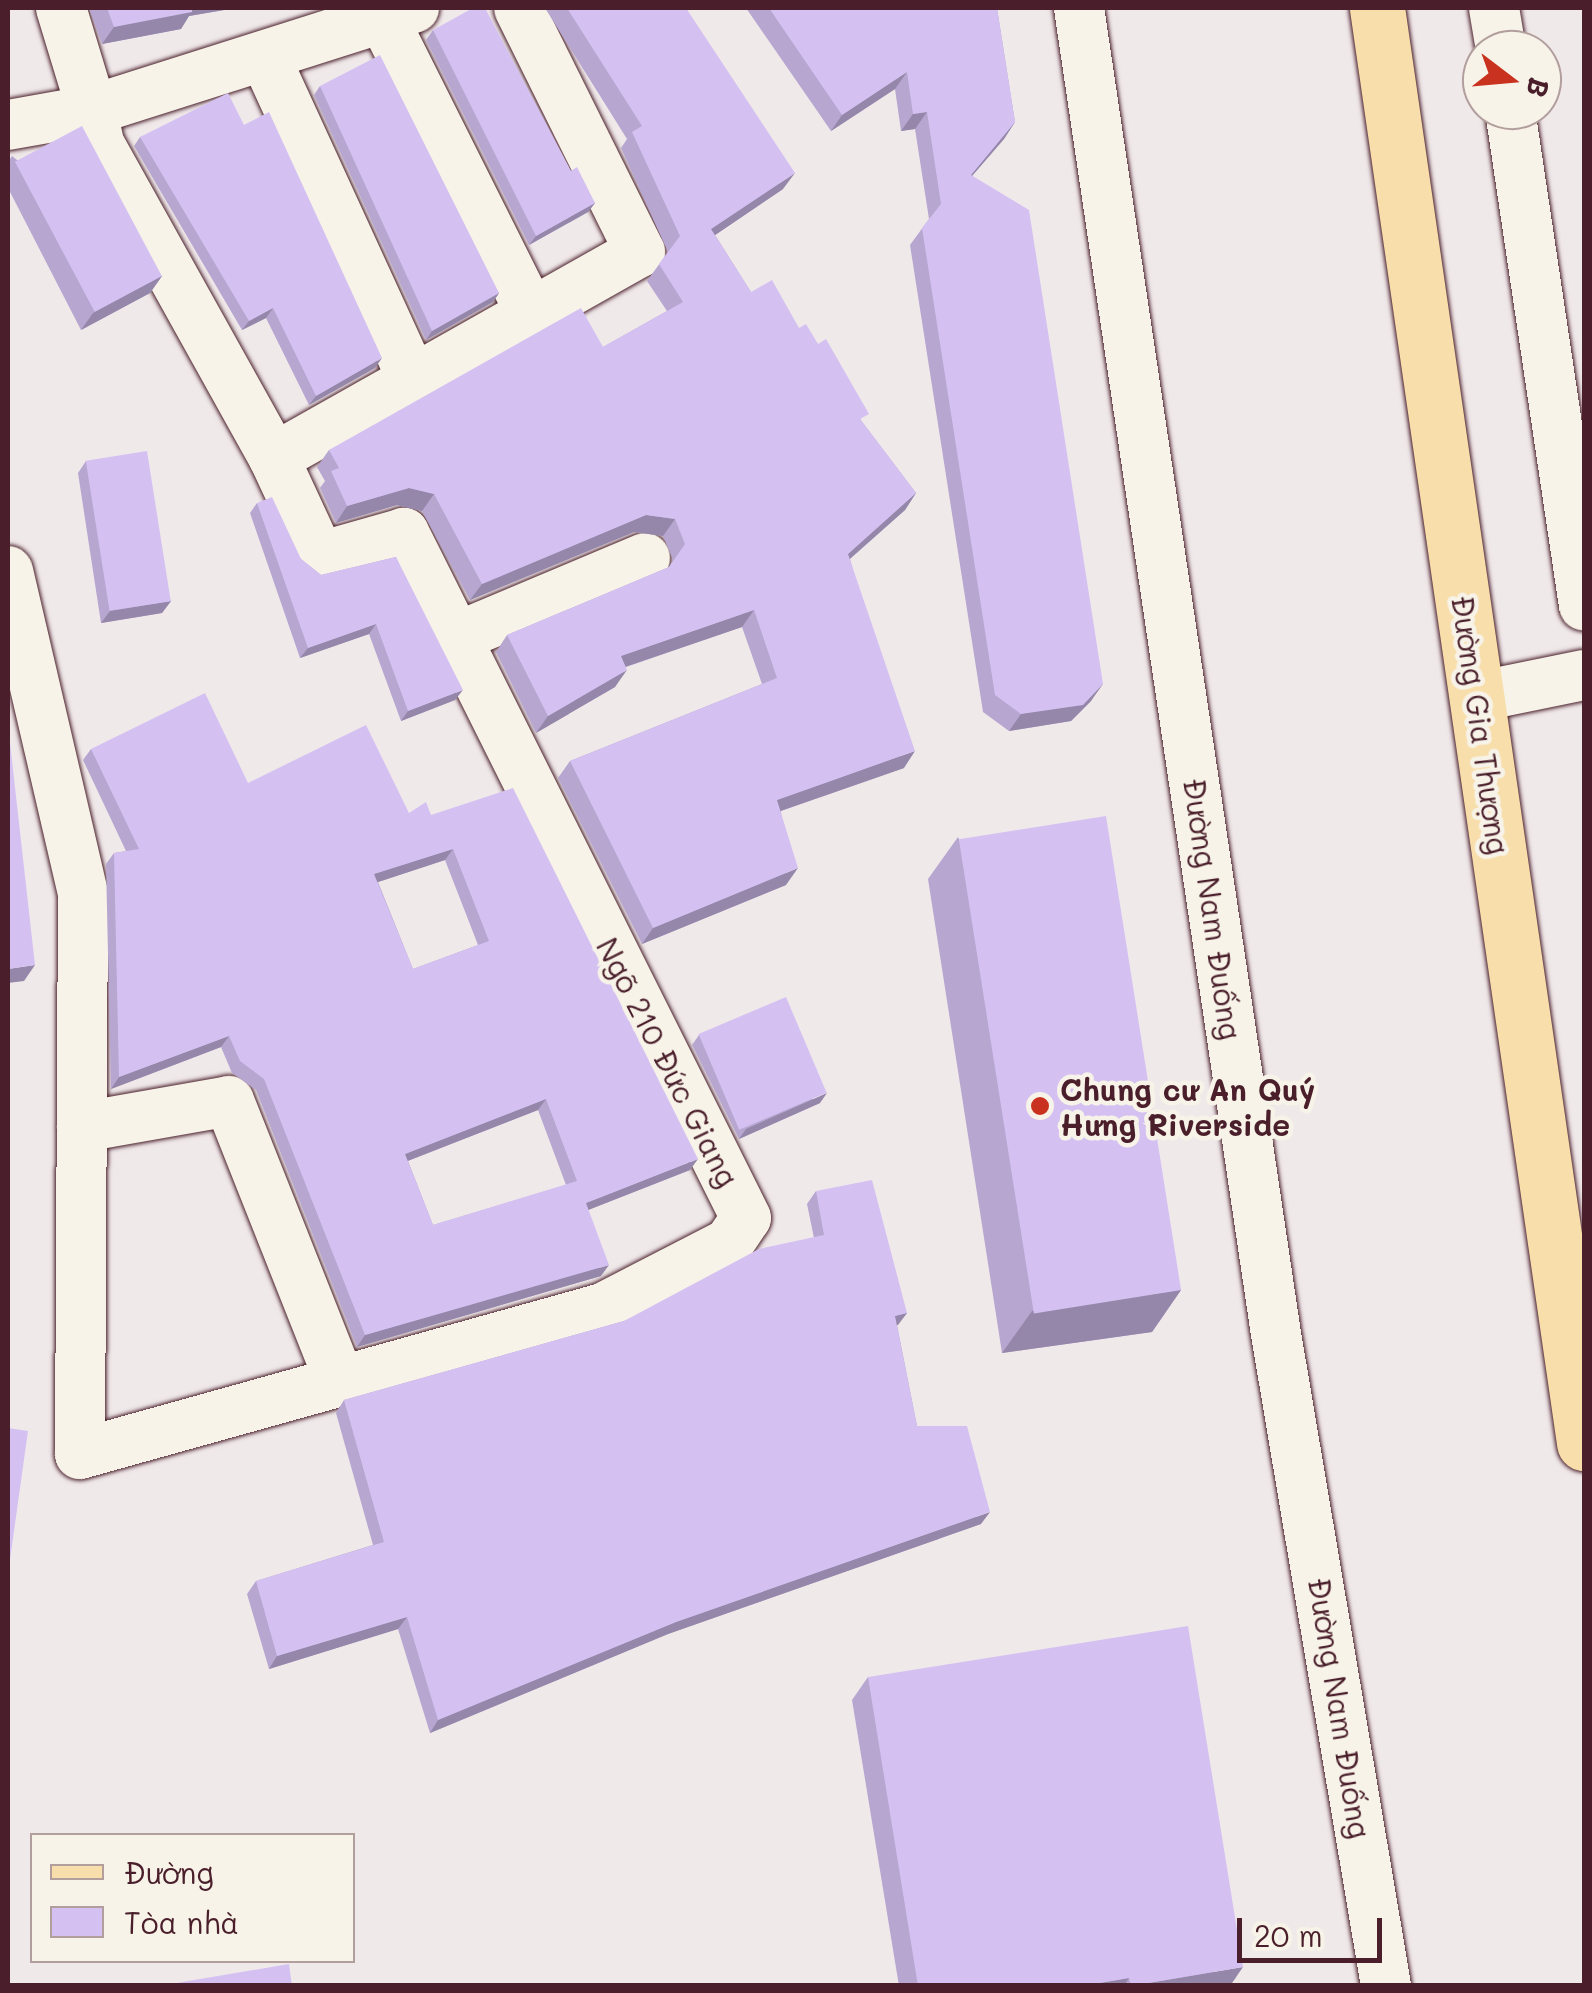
<!DOCTYPE html>
<meta charset="utf-8">
<style>
body{margin:0}
#map{position:relative;width:1592px;height:1993px;overflow:hidden;background:#f0e9ea;font-family:Mali,sans-serif}
div>[style]{position:absolute}
.roads{filter:drop-shadow(0 0 2px #4a1f2b) drop-shadow(0 0 2px #4a1f2b)}
.minor>*{height:50px;margin:-25px;padding:0 25px;transform-origin:25px;border-radius:25px;background:#f7f3e8}
.major>*{height:55px;margin:-27.5px;padding:0 27.5px;transform-origin:27.5px;border-radius:27.5px;background:#f8deab}
.wall>*{inset:0;background:#b6a6d0}
.shaded-wall>*{inset:0;background:#9487a9}
.building>*{inset:0;background:#d4c1f2;transform-origin:0 0}
.dots>*{width:28px;height:28px;translate:-50% -50%;box-sizing:border-box;border:5px solid #f7f3e8;border-radius:50%}
span{translate:-50% -50%;white-space:nowrap;text-align:center;line-height:1.15;-webkit-text-stroke:9px #f7f3e8;paint-order:stroke}
.street-label{font-size:30px;color:#4a1f2b}
.poi-label{font-size:30px;color:#4a1f2b;font-weight:700}
.left{translate:0 -50%;text-align:left}
.frame{position:absolute;inset:0;border:10px solid #4a1f2b;pointer-events:none}
.legend{position:absolute;left:30px;top:1833px;width:325px;height:130px;box-sizing:border-box;background:#f7f3e8;border:2px solid #b29e9c;margin:0;padding:12px 18px;list-style:none;font-size:30px;color:#4a1f2b}
.legend li{display:flex;align-items:center;gap:20px;height:50px}
.legend b{width:50px;border:2px solid #b29e9c}
.north{position:absolute;left:1462px;top:30px;width:100px;height:100px;box-sizing:border-box;background:#f7f3e8;border:2px solid #b29e9c;border-radius:50%;rotate:106deg;font-size:28px;font-weight:700;line-height:40px;text-align:center;color:#4a1f2b}
.north::after{content:'';display:block;margin:auto;width:35px;height:45px;background:#c8321e;clip-path:polygon(50% 0,100% 100%,50% 72%,0 100%)}
.scale{position:absolute;left:1237px;top:1918px;width:145px;height:45px;box-sizing:border-box;border:5px solid #4a1f2b;border-top:0;padding-left:12px;font-size:30px;line-height:35px;white-space:nowrap;color:#4a1f2b;-webkit-text-stroke:8px #f7f3e8;paint-order:stroke}
</style>
<div id="map">
<div class="roads">
<div class="minor">
<i style="left:1079px;top:8px;width:1334px;rotate:81.55deg"></i>
<i style="left:1275px;top:1328px;width:667px;rotate:80.42deg"></i>
<i style="left:1494px;top:8px;width:43px;rotate:80.5deg"></i>
<i style="left:383px;top:18px;width:326px;rotate:63.4deg"></i>
<i style="left:265px;top:57px;width:356px;rotate:65.4deg"></i>
<i style="left:1510px;top:110px;width:501px;rotate:81.51deg"></i>
<i style="left:8px;top:125px;width:85px;rotate:-10.1deg"></i>
<i style="left:92px;top:110px;width:107px;rotate:-106.9deg"></i>
<i style="left:274px;top:458px;width:360px;rotate:-119.1deg"></i>
<i style="left:99px;top:143px;width:34px;rotate:-102deg"></i>
<i style="left:92px;top:110px;width:338px;rotate:-17.6deg"></i>
<i style="left:8px;top:571px;width:332px;rotate:76.9deg"></i>
<i style="left:83px;top:894px;width:560px;rotate:90.31deg"></i>
<i style="left:80px;top:1454px;width:543px;rotate:-15.6deg"></i>
<i style="left:603px;top:1308px;width:142px;rotate:-27.3deg"></i>
<i style="left:729px;top:1243px;width:30px;rotate:-56deg"></i>
<i style="left:746px;top:1218px;width:766px;rotate:-116.53deg"></i>
<i style="left:404px;top:533px;width:87px;rotate:164.1deg"></i>
<i style="left:320px;top:557px;width:109px;rotate:-114.9deg"></i>
<i style="left:274px;top:458px;width:420px;rotate:-29.4deg"></i>
<i style="left:640px;top:252px;width:272px;rotate:-116.4deg"></i>
<i style="left:457px;top:637px;width:204px;rotate:-22.8deg"></i>
<i style="left:1476px;top:697px;width:110px;rotate:-11.5deg"></i>
<i style="left:82px;top:1127px;width:149px;rotate:-10deg"></i>
<i style="left:229px;top:1101px;width:301px;rotate:68.4deg"></i>
</div>
<div class="major">
<i style="left:1377px;top:8px;width:1450px;rotate:81.79deg"></i>
</div>
</div>
<div class="wall">
<i style="clip-path:polygon(89px 8px,236px 8px,189px 16px,181px 29px,102px 44px)"></i>
<i style="clip-path:polygon(545px 8px,686px 8px,783px 189px,715px 235px,751px 292px,799px 328px,863px 423px,916px 493px,905px 510px,850px 559px,904px 768px,781px 811px,786px 885px,642px 944px,558px 778px,570px 761px,762px 684px,742px 627px,626px 667px,615px 687px,536px 733px,496px 652px,507px 635px,669px 567px,673px 560px,663px 536px,634px 532px,470px 600px,422px 511px,397px 505px,336px 523px,320px 488px,325px 481px,317px 467px,329px 450px,603px 347px,667px 311px,647px 281px,668px 252px,621px 148px,627px 139px)"></i>
<i style="clip-path:polygon(746px 8px,997px 8px,1015px 122px,1004px 139px,972px 176px,1091px 701px,1071px 721px,1009px 731px,983px 712px,910px 245px,929px 219px,915px 129px,901px 131px,895px 89px,831px 131px)"></i>
<i style="clip-path:polygon(433px 30px,571px 171px,595px 203px,588px 212px,529px 245px,426px 40px)"></i>
<i style="clip-path:polygon(320px 86px,499px 293px,493px 302px,426px 340px,314px 95px)"></i>
<i style="clip-path:polygon(244px 125px,375px 368px,309px 405px,266px 318px,242px 330px,134px 146px,140px 137px)"></i>
<i style="clip-path:polygon(12px 156px,162px 276px,150px 293px,81px 330px,8px 188px,8px 162px)"></i>
<i style="clip-path:polygon(86px 461px,171px 601px,162px 613px,101px 623px,78px 473px)"></i>
<i style="clip-path:polygon(257px 503px,301px 559px,321px 575px,396px 557px,455px 700px,401px 721px,369px 634px,300px 658px,250px 513px)"></i>
<i style="clip-path:polygon(evenodd,91px 749px,248px 783px,409px 813px,431px 815px,690px 1170px,588px 1210px,601px 1276px,357px 1347px,256px 1090px,232px 1073px,221px 1047px,111px 1089px,106px 864px,114px 853px,126px 851px,83px 760px,91px 749px,445px 860px,478px 945px,413px 969px,378px 882px,445px 860px,91px 749px,538px 1110px,566px 1185px,433px 1225px,408px 1161px,538px 1110px)"></i>
<i style="clip-path:polygon(958px 837px,1181px 1290px,1152px 1332px,1002px 1353px,928px 879px)"></i>
<i style="clip-path:polygon(699px 1035px,820px 1103px,739px 1139px,692px 1045px)"></i>
<i style="clip-path:polygon(816px 1191px,907px 1313px,897px 1325px,917px 1426px,981px 1524px,668px 1634px,430px 1733px,398px 1629px,269px 1669px,247px 1594px,256px 1581px,373px 1545px,336px 1413px,344px 1400px,624px 1321px,814px 1238px,807px 1204px)"></i>
<i style="clip-path:polygon(868px 1677px,1230px 1986px,899px 1986px,852px 1700px)"></i>
</div>
<div class="shaded-wall">
<i style="clip-path:polygon(186px 8px,236px 8px,189px 16px,181px 29px,102px 44px,114px 27px)"></i>
<i style="clip-path:polygon(907px 72px,895px 89px,831px 131px,842px 115px)"></i>
<i style="clip-path:polygon(927px 112px,915px 129px,901px 131px,913px 114px)"></i>
<i style="clip-path:polygon(1015px 122px,1004px 139px,959px 191px,971px 175px)"></i>
<i style="clip-path:polygon(795px 173px,783px 189px,699px 246px,711px 229px)"></i>
<i style="clip-path:polygon(595px 203px,588px 212px,529px 245px,536px 236px)"></i>
<i style="clip-path:polygon(162px 276px,150px 293px,81px 330px,93px 313px)"></i>
<i style="clip-path:polygon(499px 293px,493px 302px,426px 340px,432px 331px)"></i>
<i style="clip-path:polygon(273px 308px,266px 318px,242px 330px,249px 321px)"></i>
<i style="clip-path:polygon(382px 358px,375px 368px,309px 405px,316px 396px)"></i>
<i style="clip-path:polygon(409px 488px,434px 494px,422px 511px,397px 505px,336px 523px,347px 506px)"></i>
<i style="clip-path:polygon(916px 493px,905px 510px,836px 571px,848px 554px)"></i>
<i style="clip-path:polygon(646px 515px,675px 519px,663px 536px,634px 532px,470px 600px,482px 584px)"></i>
<i style="clip-path:polygon(171px 601px,162px 613px,101px 623px,110px 611px)"></i>
<i style="clip-path:polygon(754px 610px,742px 627px,610px 672px,621px 656px)"></i>
<i style="clip-path:polygon(376px 624px,369px 634px,300px 658px,308px 648px)"></i>
<i style="clip-path:polygon(627px 670px,615px 687px,536px 733px,548px 716px)"></i>
<i style="clip-path:polygon(1103px 684px,1091px 701px,1071px 721px,1009px 731px,1021px 714px)"></i>
<i style="clip-path:polygon(463px 690px,455px 700px,401px 721px,408px 711px)"></i>
<i style="clip-path:polygon(915px 751px,904px 768px,766px 816px,777px 800px)"></i>
<i style="clip-path:polygon(453px 849px,445px 860px,366px 886px,374px 874px)"></i>
<i style="clip-path:polygon(798px 868px,786px 885px,642px 944px,653px 928px)"></i>
<i style="clip-path:polygon(35px 965px,24px 981px,8px 983px,8px 969px)"></i>
<i style="clip-path:polygon(229px 1036px,221px 1047px,111px 1089px,119px 1077px)"></i>
<i style="clip-path:polygon(827px 1093px,820px 1103px,739px 1139px,746px 1129px)"></i>
<i style="clip-path:polygon(546px 1099px,538px 1110px,397px 1165px,405px 1154px)"></i>
<i style="clip-path:polygon(698px 1159px,690px 1170px,578px 1214px,586px 1203px)"></i>
<i style="clip-path:polygon(609px 1265px,601px 1276px,357px 1347px,365px 1335px)"></i>
<i style="clip-path:polygon(1181px 1290px,1152px 1332px,1002px 1353px,1032px 1311px)"></i>
<i style="clip-path:polygon(907px 1313px,898px 1325px,887px 1328px,895px 1316px)"></i>
<i style="clip-path:polygon(990px 1512px,981px 1524px,668px 1634px,430px 1733px,438px 1720px,676px 1622px)"></i>
<i style="clip-path:polygon(407px 1617px,398px 1629px,269px 1669px,277px 1656px)"></i>
<i style="clip-path:polygon(1243px 1967px,1230px 1986px,1131px 1986px)"></i>
<i style="clip-path:polygon(1129px 1978px,1124px 1986px,1082px 1986px)"></i>
</div>
<div class="building">
<i style="clip-path:polygon(107px 8px,192px 8px,192px 12px,114px 27px)"></i>
<i style="clip-path:polygon(473px 8px,485px 8px,571px 171px,577px 167px,595px 203px,536px 236px,433px 30px)"></i>
<i style="clip-path:polygon(567px 8px,686px 8px,795px 173px,711px 229px,751px 292px,772px 280px,799px 328px,806px 324px,818px 344px,826px 339px,869px 414px,860px 419px,916px 493px,848px 554px,915px 751px,777px 800px,798px 868px,653px 928px,570px 761px,777px 678px,754px 610px,621px 656px,627px 670px,548px 716px,507px 635px,669px 567px,685px 544px,675px 519px,646px 515px,482px 584px,434px 494px,409px 488px,347px 506px,331px 471px,339px 468px,329px 450px,581px 308px,603px 347px,683px 302px,659px 264px,680px 236px,632px 132px,642px 126px)"></i>
<i style="clip-path:polygon(769px 8px,997px 8px,1015px 122px,971px 175px,1029px 210px,1103px 684px,1083px 705px,1021px 714px,995px 695px,922px 228px,941px 204px,927px 112px,913px 114px,907px 72px,842px 115px)"></i>
<i style="clip-path:polygon(380px 55px,499px 293px,432px 331px,320px 86px)"></i>
<i style="clip-path:polygon(228px 93px,244px 125px,269px 112px,382px 358px,316px 396px,273px 308px,249px 321px,140px 137px)"></i>
<i style="left:82px;top:126px;width:170px;height:76px;rotate:62deg"></i>
<i style="left:147px;top:451px;width:152px;height:62px;rotate:81deg"></i>
<i style="clip-path:polygon(272px 497px,301px 559px,321px 575px,396px 557px,463px 690px,408px 711px,376px 624px,308px 648px,257px 503px)"></i>
<i style="clip-path:polygon(evenodd,205px 693px,248px 783px,366px 725px,409px 813px,426px 802px,431px 815px,513px 788px,698px 1159px,586px 1203px,609px 1265px,365px 1335px,264px 1079px,240px 1061px,229px 1036px,119px 1077px,114px 853px,139px 849px,91px 749px,205px 693px,453px 849px,489px 941px,413px 969px,374px 874px,453px 849px,205px 693px,546px 1099px,577px 1181px,433px 1225px,405px 1154px,546px 1099px)"></i>
<i style="clip-path:polygon(8px 725px,35px 965px,8px 969px)"></i>
<i style="left:1106px;top:816px;width:480px;height:149px;rotate:81deg"></i>
<i style="left:786px;top:997px;width:104px;height:95px;rotate:67deg"></i>
<i style="clip-path:polygon(872px 1180px,907px 1313px,895px 1316px,917px 1426px,967px 1426px,990px 1512px,676px 1622px,438px 1720px,407px 1617px,277px 1656px,256px 1581px,384px 1542px,344px 1400px,624px 1321px,759px 1249px,824px 1235px,816px 1191px)"></i>
<i style="clip-path:polygon(8px 1428px,28px 1431px,8px 1574px)"></i>
<i style="clip-path:polygon(1188px 1626px,1243px 1967px,1131px 1986px,1129px 1978px,1082px 1986px,918px 1986px,868px 1677px)"></i>
<i style="clip-path:polygon(289px 1964px,292px 1986px,159px 1986px)"></i>
</div>
<div class="dots">
<i style="left:1040px;top:1106px;background:#c8321e"></i>
</div>
<div class="street-label">
<span style="left:1481px;top:725px;rotate:82deg">Đường Gia Thượng</span>
<span style="left:1213px;top:909px;rotate:82deg">Đường Nam Đuống</span>
<span style="left:668px;top:1062px;rotate:63deg">Ngõ 210 Đức Giang</span>
<span style="left:1340px;top:1708px;rotate:81deg">Đường Nam Đuống</span>
</div>
<div class="poi-label">
<span class="left" style="left:1060px;top:1106px">Chung cư An Quý<br>Hưng Riverside</span>
</div>
<div class="frame"></div>
<ul class="legend">
<li><b style="height:12px;background:#f8deab"></b>Đường</li>
<li><b style="height:28px;background:#d4c1f2"></b>Tòa nhà</li>
</ul>
<div class="north">B</div>
<div class="scale">20 m</div>
</div>
